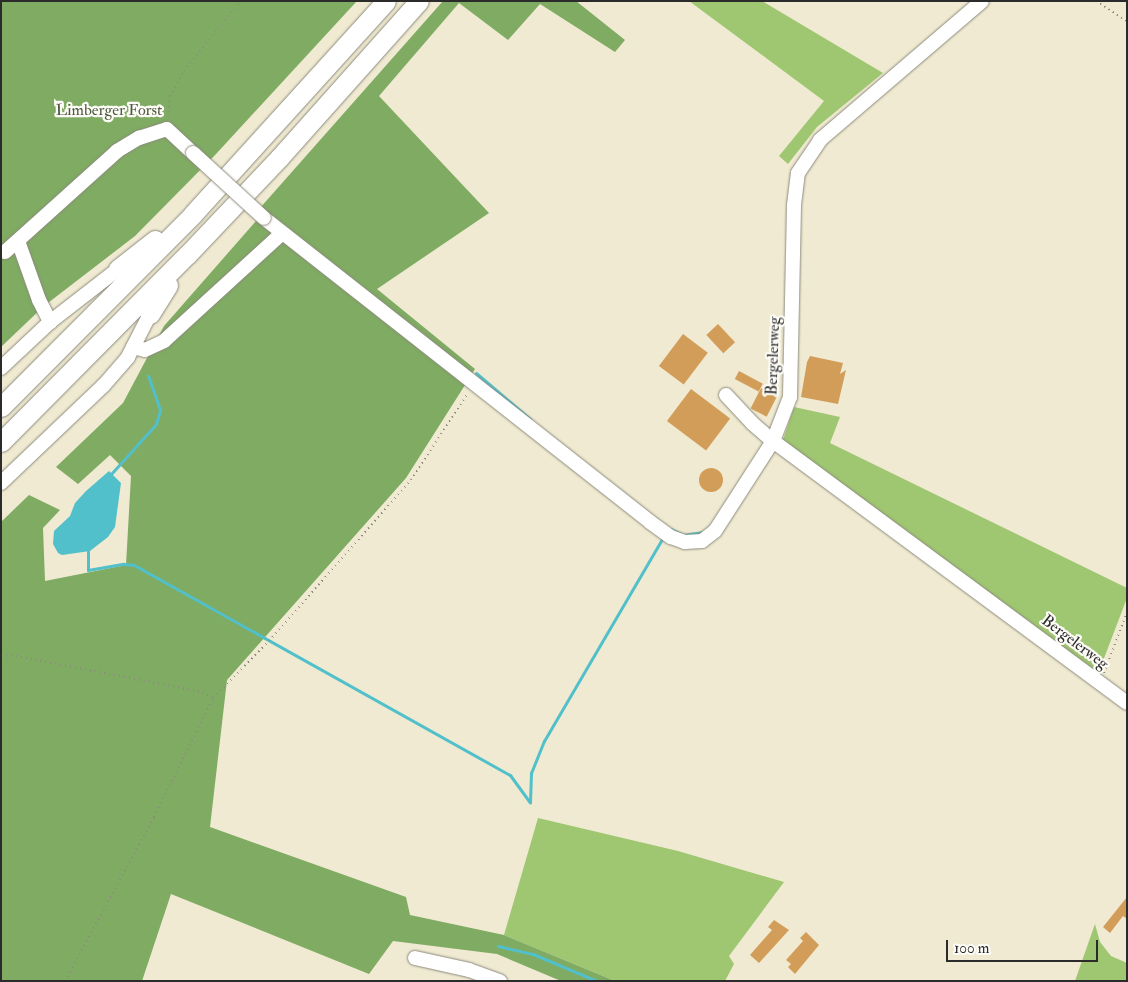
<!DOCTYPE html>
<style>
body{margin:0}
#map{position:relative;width:1128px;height:982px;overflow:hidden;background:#efead1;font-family:"IM FELL Double Pica",serif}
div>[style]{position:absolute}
.green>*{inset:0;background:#9fc671}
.forest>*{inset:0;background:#7fab63}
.water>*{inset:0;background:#52c0ca}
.stream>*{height:3px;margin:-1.5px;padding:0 1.5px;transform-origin:1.5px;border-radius:1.5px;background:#52c0ca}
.building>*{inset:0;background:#d29d58;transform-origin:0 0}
.round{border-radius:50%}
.path>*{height:2px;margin-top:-1px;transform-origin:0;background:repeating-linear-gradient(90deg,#8d8a7e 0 1px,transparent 0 5px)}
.roads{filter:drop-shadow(0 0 1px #8d8a7e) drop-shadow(0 0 1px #8d8a7e)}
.minor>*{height:14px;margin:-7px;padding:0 7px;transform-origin:7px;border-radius:7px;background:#fff}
.highway>*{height:19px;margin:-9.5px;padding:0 9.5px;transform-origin:9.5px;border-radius:9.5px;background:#fff}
.bridges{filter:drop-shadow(0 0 1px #8d8a7e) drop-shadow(0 0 1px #8d8a7e)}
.minor-bridge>*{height:14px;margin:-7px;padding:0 7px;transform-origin:7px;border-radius:7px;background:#fff}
span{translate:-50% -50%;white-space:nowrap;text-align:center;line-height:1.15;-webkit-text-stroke:4.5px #fdfcf7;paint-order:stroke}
.park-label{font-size:16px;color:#4e5a40}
.street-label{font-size:16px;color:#2b2b2b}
.frame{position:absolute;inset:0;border:2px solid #2b2b2b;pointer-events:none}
.scale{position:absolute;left:946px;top:940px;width:152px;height:22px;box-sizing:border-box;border:2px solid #2b2b2b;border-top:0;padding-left:6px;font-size:15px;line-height:18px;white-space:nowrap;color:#2b2b2b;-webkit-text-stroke:4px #fdfcf7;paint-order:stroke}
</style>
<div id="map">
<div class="green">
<i style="clip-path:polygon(689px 1px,762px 1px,883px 73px,817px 127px,788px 164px,779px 156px,824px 101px)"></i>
<i style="clip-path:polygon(794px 407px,840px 417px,830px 443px,1127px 588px,1127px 598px,1098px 674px,783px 440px)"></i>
<i style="clip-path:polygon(538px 818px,678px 851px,784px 882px,729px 956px,734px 964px,725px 981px,615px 981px,504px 935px)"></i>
<i style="clip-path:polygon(1095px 924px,1100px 942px,1111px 956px,1127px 963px,1127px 981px,1075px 981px)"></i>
</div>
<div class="forest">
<i style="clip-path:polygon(1px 1px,357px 1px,216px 154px,135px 236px,44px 306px,1px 347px)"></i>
<i style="clip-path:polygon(443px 1px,576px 1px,625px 40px,615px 52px,540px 4px,508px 40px,459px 3px,379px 96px,489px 213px,377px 289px,475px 369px,471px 375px,260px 208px)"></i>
<i style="clip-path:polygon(256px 221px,465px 385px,406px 478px,227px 680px,210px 827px,406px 897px,410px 915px,504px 935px,615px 981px,561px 981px,497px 954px,393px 941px,369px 974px,171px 894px,142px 981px,1px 981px,1px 522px,29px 495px,60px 510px,43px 528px,45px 581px,126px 565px,131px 476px,110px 455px,78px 484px,56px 467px,123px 403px,164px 326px)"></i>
</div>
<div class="water">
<i style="clip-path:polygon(109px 471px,121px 483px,115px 527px,108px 537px,90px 551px,62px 555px,58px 553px,53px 544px,54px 531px,70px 516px,75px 503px,86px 491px)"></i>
</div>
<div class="stream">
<i style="left:476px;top:373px;width:71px;rotate:40.4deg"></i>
<i style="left:111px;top:474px;width:67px;rotate:-48deg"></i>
<i style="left:156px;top:424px;width:15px;rotate:-74deg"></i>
<i style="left:160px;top:410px;width:36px;rotate:-109deg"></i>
<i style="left:671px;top:529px;width:13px;rotate:27deg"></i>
<i style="left:683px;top:535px;width:20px;rotate:-9deg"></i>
<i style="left:88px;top:551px;width:19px;rotate:90deg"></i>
<i style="left:88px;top:570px;width:36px;rotate:-10deg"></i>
<i style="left:123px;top:564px;width:11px;rotate:5deg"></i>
<i style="left:134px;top:565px;width:431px;rotate:29.2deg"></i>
<i style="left:510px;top:775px;width:34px;rotate:54deg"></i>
<i style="left:530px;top:802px;width:29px;rotate:-88deg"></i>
<i style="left:531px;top:773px;width:35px;rotate:-68deg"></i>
<i style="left:544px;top:741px;width:236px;rotate:-59.7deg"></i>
<i style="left:498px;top:946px;width:36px;rotate:13deg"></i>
<i style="left:533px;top:954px;width:69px;rotate:22.9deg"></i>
</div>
<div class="building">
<i style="left:718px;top:324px;width:25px;height:16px;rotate:47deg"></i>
<i style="left:683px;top:334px;width:31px;height:40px;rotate:37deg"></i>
<i style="clip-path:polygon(810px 356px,843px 363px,840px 374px,846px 370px,838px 404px,801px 397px,807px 362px)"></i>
<i style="left:739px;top:371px;width:27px;height:9px;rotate:28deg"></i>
<i style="left:761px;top:388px;width:18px;height:23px;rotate:27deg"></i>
<i style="left:691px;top:389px;width:49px;height:40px;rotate:37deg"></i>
<i class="round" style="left:699px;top:468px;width:24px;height:24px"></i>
<i style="clip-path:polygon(1127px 897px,1127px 919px,1123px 916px,1110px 933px,1103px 927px)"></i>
<i style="clip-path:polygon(774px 920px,789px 930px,759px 963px,750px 955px,772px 930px,768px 927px)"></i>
<i style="clip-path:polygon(806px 932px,819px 945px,795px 974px,788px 967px,791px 964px,786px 960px,803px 941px,800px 938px)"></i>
</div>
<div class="path">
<i style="left:1096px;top:1px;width:37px;rotate:33deg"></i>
<i style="left:168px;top:117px;width:21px;rotate:-85deg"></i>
<i style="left:170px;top:96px;width:29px;rotate:-61deg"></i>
<i style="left:184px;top:71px;width:90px;rotate:-51.3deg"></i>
<i style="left:1px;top:657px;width:10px;rotate:-11deg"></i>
<i style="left:11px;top:655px;width:190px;rotate:10.9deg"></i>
<i style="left:198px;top:691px;width:17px;rotate:25deg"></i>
<i style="left:1104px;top:673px;width:65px;rotate:-69.3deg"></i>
<i style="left:65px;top:981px;width:187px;rotate:-61.5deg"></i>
<i style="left:154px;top:817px;width:133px;rotate:-63.6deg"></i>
<i style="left:213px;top:698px;width:80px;rotate:-45.5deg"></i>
<i style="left:269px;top:641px;width:215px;rotate:-48.6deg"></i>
<i style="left:411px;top:480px;width:104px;rotate:-56.8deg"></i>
</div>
<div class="roads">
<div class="minor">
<i style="left:264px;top:218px;width:491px;rotate:38.2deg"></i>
<i style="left:650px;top:522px;width:26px;rotate:36deg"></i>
<i style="left:671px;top:537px;width:15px;rotate:20deg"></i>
<i style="left:685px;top:542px;width:17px;rotate:-3deg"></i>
<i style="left:702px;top:541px;width:16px;rotate:-38deg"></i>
<i style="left:715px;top:531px;width:107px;rotate:-57.2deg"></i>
<i style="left:773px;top:441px;width:47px;rotate:-68.9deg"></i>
<i style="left:790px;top:397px;width:192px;rotate:-88.8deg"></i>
<i style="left:794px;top:205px;width:32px;rotate:-83deg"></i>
<i style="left:798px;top:173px;width:40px;rotate:-56deg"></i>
<i style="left:820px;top:140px;width:213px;rotate:-40.6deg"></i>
<i style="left:18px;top:241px;width:63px;rotate:70.4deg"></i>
<i style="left:39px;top:300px;width:25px;rotate:63deg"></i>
<i style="left:5px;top:252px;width:151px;rotate:-42deg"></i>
<i style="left:117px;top:151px;width:26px;rotate:-31deg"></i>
<i style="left:139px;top:138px;width:29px;rotate:-18deg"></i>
<i style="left:167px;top:129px;width:35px;rotate:43deg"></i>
<i style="left:133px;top:347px;width:12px;rotate:14deg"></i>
<i style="left:145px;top:350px;width:21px;rotate:-25deg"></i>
<i style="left:164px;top:341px;width:159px;rotate:-42.4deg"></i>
<i style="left:1px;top:368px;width:67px;rotate:-43.2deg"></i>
<i style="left:50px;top:322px;width:86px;rotate:-37.9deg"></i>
<i style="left:726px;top:395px;width:38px;rotate:47deg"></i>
<i style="left:752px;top:423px;width:28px;rotate:41deg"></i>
<i style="left:773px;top:441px;width:440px;rotate:36.5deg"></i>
<i style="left:1px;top:483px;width:142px;rotate:-43.6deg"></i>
<i style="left:104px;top:385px;width:37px;rotate:-49deg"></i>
<i style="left:128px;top:357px;width:48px;rotate:-62.9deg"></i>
<i style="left:415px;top:958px;width:55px;rotate:12.5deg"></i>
<i style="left:469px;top:970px;width:33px;rotate:20deg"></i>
</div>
<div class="highway">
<i style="left:118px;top:269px;width:47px;rotate:-38.1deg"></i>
<i style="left:150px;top:314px;width:34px;rotate:-58deg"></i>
<i style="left:1px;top:407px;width:272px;rotate:-45.1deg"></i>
<i style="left:193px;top:214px;width:287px;rotate:-47.8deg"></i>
<i style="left:1px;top:442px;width:264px;rotate:-45.2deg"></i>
<i style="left:187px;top:255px;width:134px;rotate:-46.5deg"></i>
<i style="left:279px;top:158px;width:210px;rotate:-48.3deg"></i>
</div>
</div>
<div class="bridges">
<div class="minor-bridge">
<i style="left:193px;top:153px;width:96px;rotate:42.5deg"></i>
</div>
</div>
<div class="park-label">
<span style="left:109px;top:110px">Limberger Forst</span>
</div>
<div class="street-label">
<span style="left:773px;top:356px;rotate:-88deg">Bergelerweg</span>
<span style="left:1075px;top:642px;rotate:37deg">Bergelerweg</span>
</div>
<div class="frame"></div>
<div class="scale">100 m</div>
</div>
